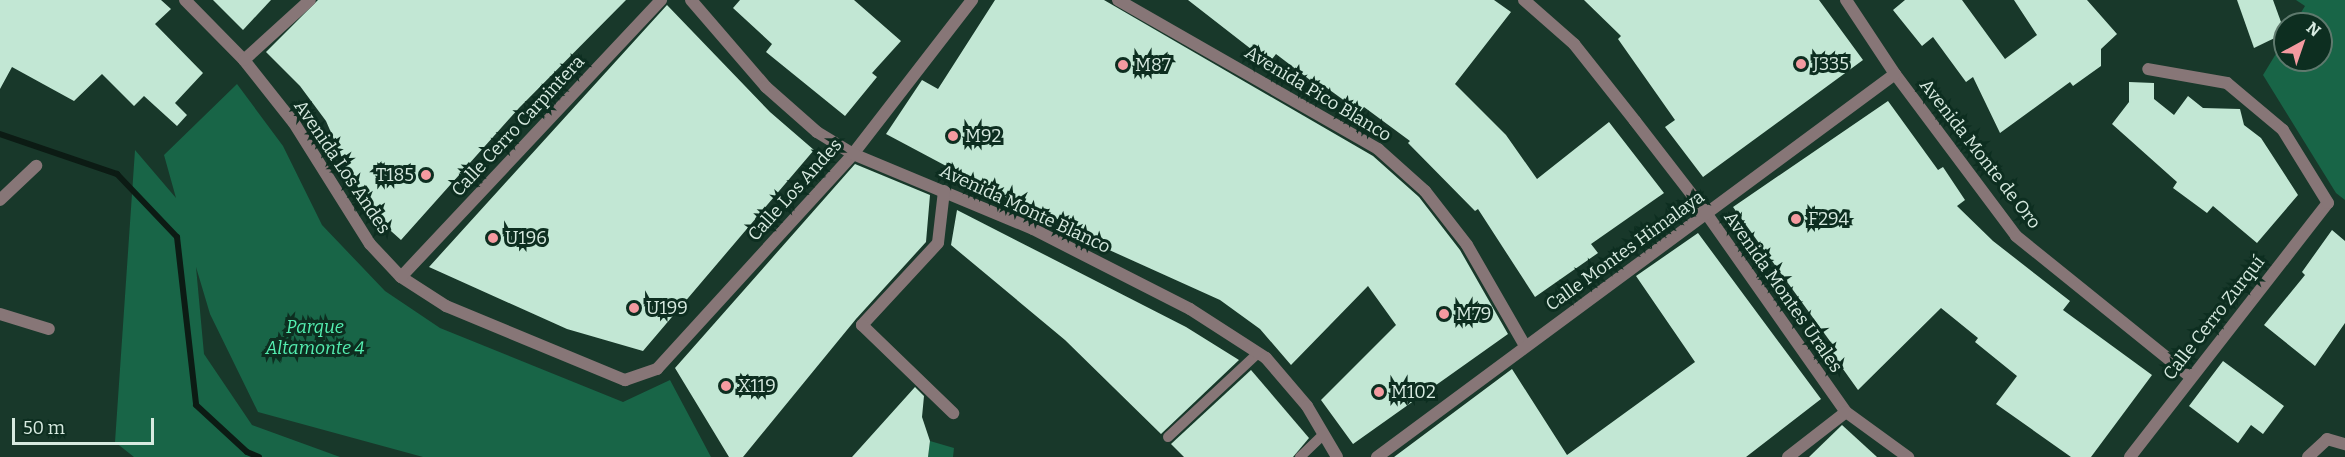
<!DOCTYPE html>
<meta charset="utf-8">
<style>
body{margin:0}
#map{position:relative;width:2345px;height:457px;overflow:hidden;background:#18382a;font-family:Bitter,serif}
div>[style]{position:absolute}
.green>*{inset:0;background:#186547}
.stream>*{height:6px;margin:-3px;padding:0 3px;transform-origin:3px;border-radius:3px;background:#0c1b14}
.building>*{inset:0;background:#c2e7d4}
.lane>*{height:10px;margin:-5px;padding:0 5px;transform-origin:5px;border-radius:5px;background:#877677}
.street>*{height:12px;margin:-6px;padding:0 6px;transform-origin:6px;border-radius:6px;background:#877677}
.dots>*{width:16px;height:16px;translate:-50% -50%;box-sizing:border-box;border:3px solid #0d2e20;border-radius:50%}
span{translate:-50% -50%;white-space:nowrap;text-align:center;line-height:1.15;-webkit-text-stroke:6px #0d2e20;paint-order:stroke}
.poi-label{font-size:18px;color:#d7eae0}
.left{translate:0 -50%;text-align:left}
.right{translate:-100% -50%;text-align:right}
.street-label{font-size:18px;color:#d7eae0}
.park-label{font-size:18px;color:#54efb1;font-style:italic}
.north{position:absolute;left:2273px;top:12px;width:60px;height:60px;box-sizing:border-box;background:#0d2e20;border:2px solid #5e796d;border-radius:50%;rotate:40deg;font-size:16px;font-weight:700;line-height:24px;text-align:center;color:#d7eae0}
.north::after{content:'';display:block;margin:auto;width:21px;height:27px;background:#f49aa0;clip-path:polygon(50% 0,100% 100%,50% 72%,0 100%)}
.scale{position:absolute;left:12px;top:418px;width:142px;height:27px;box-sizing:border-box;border:3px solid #d7eae0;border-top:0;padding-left:8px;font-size:18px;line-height:21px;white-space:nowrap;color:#d7eae0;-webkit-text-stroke:4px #0d2e20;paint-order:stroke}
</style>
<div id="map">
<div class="green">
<i style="clip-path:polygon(2296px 0,2345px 0,2345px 200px,2336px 193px,2263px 75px,2285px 39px,2285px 60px,2321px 60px,2321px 24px,2294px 24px,2305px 6px)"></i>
<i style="clip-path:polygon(237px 84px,283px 146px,322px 225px,385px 291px,440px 328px,623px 402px,670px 380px,711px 457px,423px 457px,258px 412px,210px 314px,196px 267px,204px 354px,252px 425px,340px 457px,134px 457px,115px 442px,135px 150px,176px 198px,164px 155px)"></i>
<i style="clip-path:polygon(930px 441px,954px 448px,953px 457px,928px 457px)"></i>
</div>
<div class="stream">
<i style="left:0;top:134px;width:124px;rotate:18.9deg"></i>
<i style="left:117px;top:174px;width:87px;rotate:46.4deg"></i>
<i style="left:177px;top:237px;width:169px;rotate:83.5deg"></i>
<i style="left:196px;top:405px;width:69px;rotate:42.7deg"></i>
<i style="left:247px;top:452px;width:13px;rotate:23deg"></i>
</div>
<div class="building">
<i style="clip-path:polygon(0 0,161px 0,171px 9px,155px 24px,203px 73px,175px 103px,187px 115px,177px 126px,144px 96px,134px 106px,102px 74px,74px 101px,12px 67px,0 89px)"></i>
<i style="clip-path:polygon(213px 0,271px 0,243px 30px)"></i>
<i style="clip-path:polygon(318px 0,626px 0,519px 108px,401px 240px,363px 206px,326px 121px,300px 86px,266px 52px)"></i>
<i style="clip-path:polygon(740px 0,854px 0,901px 41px,872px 73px,877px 77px,845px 116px,766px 52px,772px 44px,733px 8px)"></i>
<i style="clip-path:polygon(995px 0,1104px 0,1373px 156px,1419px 197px,1460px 250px,1508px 334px,1353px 444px,1321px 400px,1396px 325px,1368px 286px,1291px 365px,1260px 329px,1220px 300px,1076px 235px,886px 134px,922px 80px,938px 89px)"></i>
<i style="clip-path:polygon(1188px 0,1494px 0,1511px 12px,1455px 84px,1506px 135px,1537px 179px,1609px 122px,1664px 193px,1591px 244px,1598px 253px,1535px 297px,1478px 209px,1475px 211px,1408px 143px,1410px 141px,1364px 107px,1360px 112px,1316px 80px,1314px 83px,1276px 54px,1269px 63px)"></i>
<i style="clip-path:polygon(1584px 0,1819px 0,1863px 60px,1703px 177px,1665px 127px,1675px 120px,1618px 39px,1621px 36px)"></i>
<i style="clip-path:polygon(1905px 0,1962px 0,2005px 59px,2037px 35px,2014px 0,2087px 0,2117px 34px,2101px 49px,2101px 66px,2073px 86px,2070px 82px,2000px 133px,1973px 77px,1966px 82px,1933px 37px,1922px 46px,1893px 10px)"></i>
<i style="clip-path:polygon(2237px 0,2273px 0,2285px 33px,2254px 48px)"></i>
<i style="clip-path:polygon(667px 5px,770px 112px,814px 150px,643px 351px,567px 329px,429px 267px)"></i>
<i style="clip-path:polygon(2129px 82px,2154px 83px,2154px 99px,2174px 115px,2188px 96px,2203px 108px,2240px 109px,2244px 125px,2261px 138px,2298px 195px,2257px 243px,2213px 206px,2207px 213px,2173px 188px,2177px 182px,2112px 124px,2129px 102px)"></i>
<i style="clip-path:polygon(1888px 101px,1938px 170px,1943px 167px,1965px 200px,1957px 206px,1993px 241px,2070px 301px,2063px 310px,2152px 375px,2091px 457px,2071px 457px,1996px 404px,2017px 376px,1975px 342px,1978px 338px,1941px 308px,1858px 390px,1828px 348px,1832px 344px,1733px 207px)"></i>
<i style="clip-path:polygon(855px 164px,930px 195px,926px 242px,856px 319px,743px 457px,729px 457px,675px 368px)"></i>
<i style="clip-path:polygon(957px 210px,1186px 327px,1239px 360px,1161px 434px,1065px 340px,951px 245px)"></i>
<i style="clip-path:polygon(2332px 230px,2345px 241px,2345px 323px,2315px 366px,2264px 325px,2305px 275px,2302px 272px)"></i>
<i style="clip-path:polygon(1698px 233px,1821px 399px,1746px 457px,1394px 457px,1512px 369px,1567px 455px,1695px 362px,1636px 276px)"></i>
<i style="clip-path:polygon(2223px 361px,2284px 406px,2263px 434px,2251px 425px,2238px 443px,2189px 406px)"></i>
<i style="clip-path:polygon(1251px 370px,1309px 438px,1293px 457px,1184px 457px,1171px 444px)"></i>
<i style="clip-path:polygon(915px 387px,924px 396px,922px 417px,930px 441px,928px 457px,852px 457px)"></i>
<i style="clip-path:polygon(1842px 425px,1877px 457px,1809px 457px)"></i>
</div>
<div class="lane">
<i style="left:1168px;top:437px;width:123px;rotate:-43deg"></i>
<i style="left:1300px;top:457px;width:33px;rotate:-44deg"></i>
</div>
<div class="street">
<i style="left:185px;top:0;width:84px;rotate:45.5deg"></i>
<i style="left:244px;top:60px;width:80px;rotate:51.6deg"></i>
<i style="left:294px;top:123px;width:143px;rotate:57.9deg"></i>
<i style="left:370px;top:244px;width:45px;rotate:46.8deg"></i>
<i style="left:401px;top:277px;width:54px;rotate:32.8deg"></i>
<i style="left:446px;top:306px;width:194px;rotate:22.5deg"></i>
<i style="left:625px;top:380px;width:34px;rotate:-19deg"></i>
<i style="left:657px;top:369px;width:291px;rotate:-47.6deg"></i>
<i style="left:853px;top:154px;width:195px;rotate:-52.3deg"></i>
<i style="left:691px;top:0;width:115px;rotate:49.2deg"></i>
<i style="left:766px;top:87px;width:68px;rotate:41.4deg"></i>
<i style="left:817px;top:132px;width:42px;rotate:31.4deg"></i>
<i style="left:853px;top:154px;width:195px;rotate:22.6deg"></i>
<i style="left:1033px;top:229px;width:176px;rotate:27deg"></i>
<i style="left:1190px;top:309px;width:90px;rotate:32.8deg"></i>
<i style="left:1266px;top:358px;width:63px;rotate:49.5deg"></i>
<i style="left:1307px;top:406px;width:59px;rotate:59.5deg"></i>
<i style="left:1118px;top:0;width:300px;rotate:29.8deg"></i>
<i style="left:1378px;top:149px;width:63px;rotate:41.8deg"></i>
<i style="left:1425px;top:191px;width:68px;rotate:52.1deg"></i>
<i style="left:1467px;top:245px;width:116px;rotate:60.1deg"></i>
<i style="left:1524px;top:0;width:67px;rotate:41.3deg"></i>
<i style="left:1574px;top:44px;width:98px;rotate:51.6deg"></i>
<i style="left:1635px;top:121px;width:116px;rotate:52.3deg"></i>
<i style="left:1706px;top:213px;width:243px;rotate:54.9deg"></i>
<i style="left:1846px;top:412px;width:77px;rotate:36deg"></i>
<i style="left:1846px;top:0;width:89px;rotate:56.5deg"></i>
<i style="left:1895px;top:74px;width:202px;rotate:53.2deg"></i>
<i style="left:2016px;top:236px;width:225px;rotate:38.9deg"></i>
<i style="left:244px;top:60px;width:89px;rotate:-42.3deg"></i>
<i style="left:944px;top:191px;width:52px;rotate:96.6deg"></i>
<i style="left:938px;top:243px;width:112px;rotate:132.8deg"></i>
<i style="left:862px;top:325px;width:127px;rotate:44deg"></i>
<i style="left:0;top:200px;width:50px;rotate:-43.4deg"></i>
<i style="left:401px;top:277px;width:380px;rotate:-46.8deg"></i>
<i style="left:0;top:314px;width:51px;rotate:17deg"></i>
<i style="left:1377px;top:457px;width:644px;rotate:-36.48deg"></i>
<i style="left:1788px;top:457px;width:73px;rotate:-37.8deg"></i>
<i style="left:2130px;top:457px;width:322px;rotate:-52.1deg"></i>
<i style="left:2328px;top:203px;width:86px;rotate:-121.7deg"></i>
<i style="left:2283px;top:130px;width:73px;rotate:-140deg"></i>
<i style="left:2227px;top:83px;width:80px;rotate:-170deg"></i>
<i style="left:2308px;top:457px;width:26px;rotate:-43deg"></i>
<i style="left:2327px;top:439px;width:19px;rotate:16deg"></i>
</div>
<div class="dots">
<i style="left:1801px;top:64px;background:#f49aa0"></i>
<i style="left:1123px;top:65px;background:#f49aa0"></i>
<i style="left:953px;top:136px;background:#f49aa0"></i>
<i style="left:426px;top:175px;background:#f49aa0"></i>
<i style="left:1796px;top:219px;background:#f49aa0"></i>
<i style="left:493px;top:238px;background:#f49aa0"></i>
<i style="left:634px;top:308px;background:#f49aa0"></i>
<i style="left:1444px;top:314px;background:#f49aa0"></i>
<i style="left:726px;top:386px;background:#f49aa0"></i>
<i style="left:1379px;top:392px;background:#f49aa0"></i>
</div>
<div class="poi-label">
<span class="left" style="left:1813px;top:64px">J335</span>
<span class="left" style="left:1135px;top:65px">M87</span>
<span class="left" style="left:965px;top:136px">M92</span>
<span class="right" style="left:414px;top:175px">T185</span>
<span class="left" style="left:1808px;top:219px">F294</span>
<span class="left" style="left:505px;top:238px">U196</span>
<span class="left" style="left:646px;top:308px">U199</span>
<span class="left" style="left:1456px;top:314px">M79</span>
<span class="left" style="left:738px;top:386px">X119</span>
<span class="left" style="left:1391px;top:392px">M102</span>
</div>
<div class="street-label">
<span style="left:1318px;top:94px;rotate:31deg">Avenida Pico Blanco</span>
<span style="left:518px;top:126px;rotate:-47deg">Calle Cerro Carpintera</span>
<span style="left:1980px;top:154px;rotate:52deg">Avenida Monte de Oro</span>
<span style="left:342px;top:167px;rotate:56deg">Avenida Los Andes</span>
<span style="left:795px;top:190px;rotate:-48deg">Calle Los Andes</span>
<span style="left:1025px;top:209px;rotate:25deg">Avenida Monte Blanco</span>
<span style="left:1625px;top:251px;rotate:-36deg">Calle Montes Himalaya</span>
<span style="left:1783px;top:292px;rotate:55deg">Avenida Montes Urales</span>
<span style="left:2214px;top:318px;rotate:-52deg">Calle Cerro Zurquí</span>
</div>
<div class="park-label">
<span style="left:315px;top:338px">Parque<br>Altamonte 4</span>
</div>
<div class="north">N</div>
<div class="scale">50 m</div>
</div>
